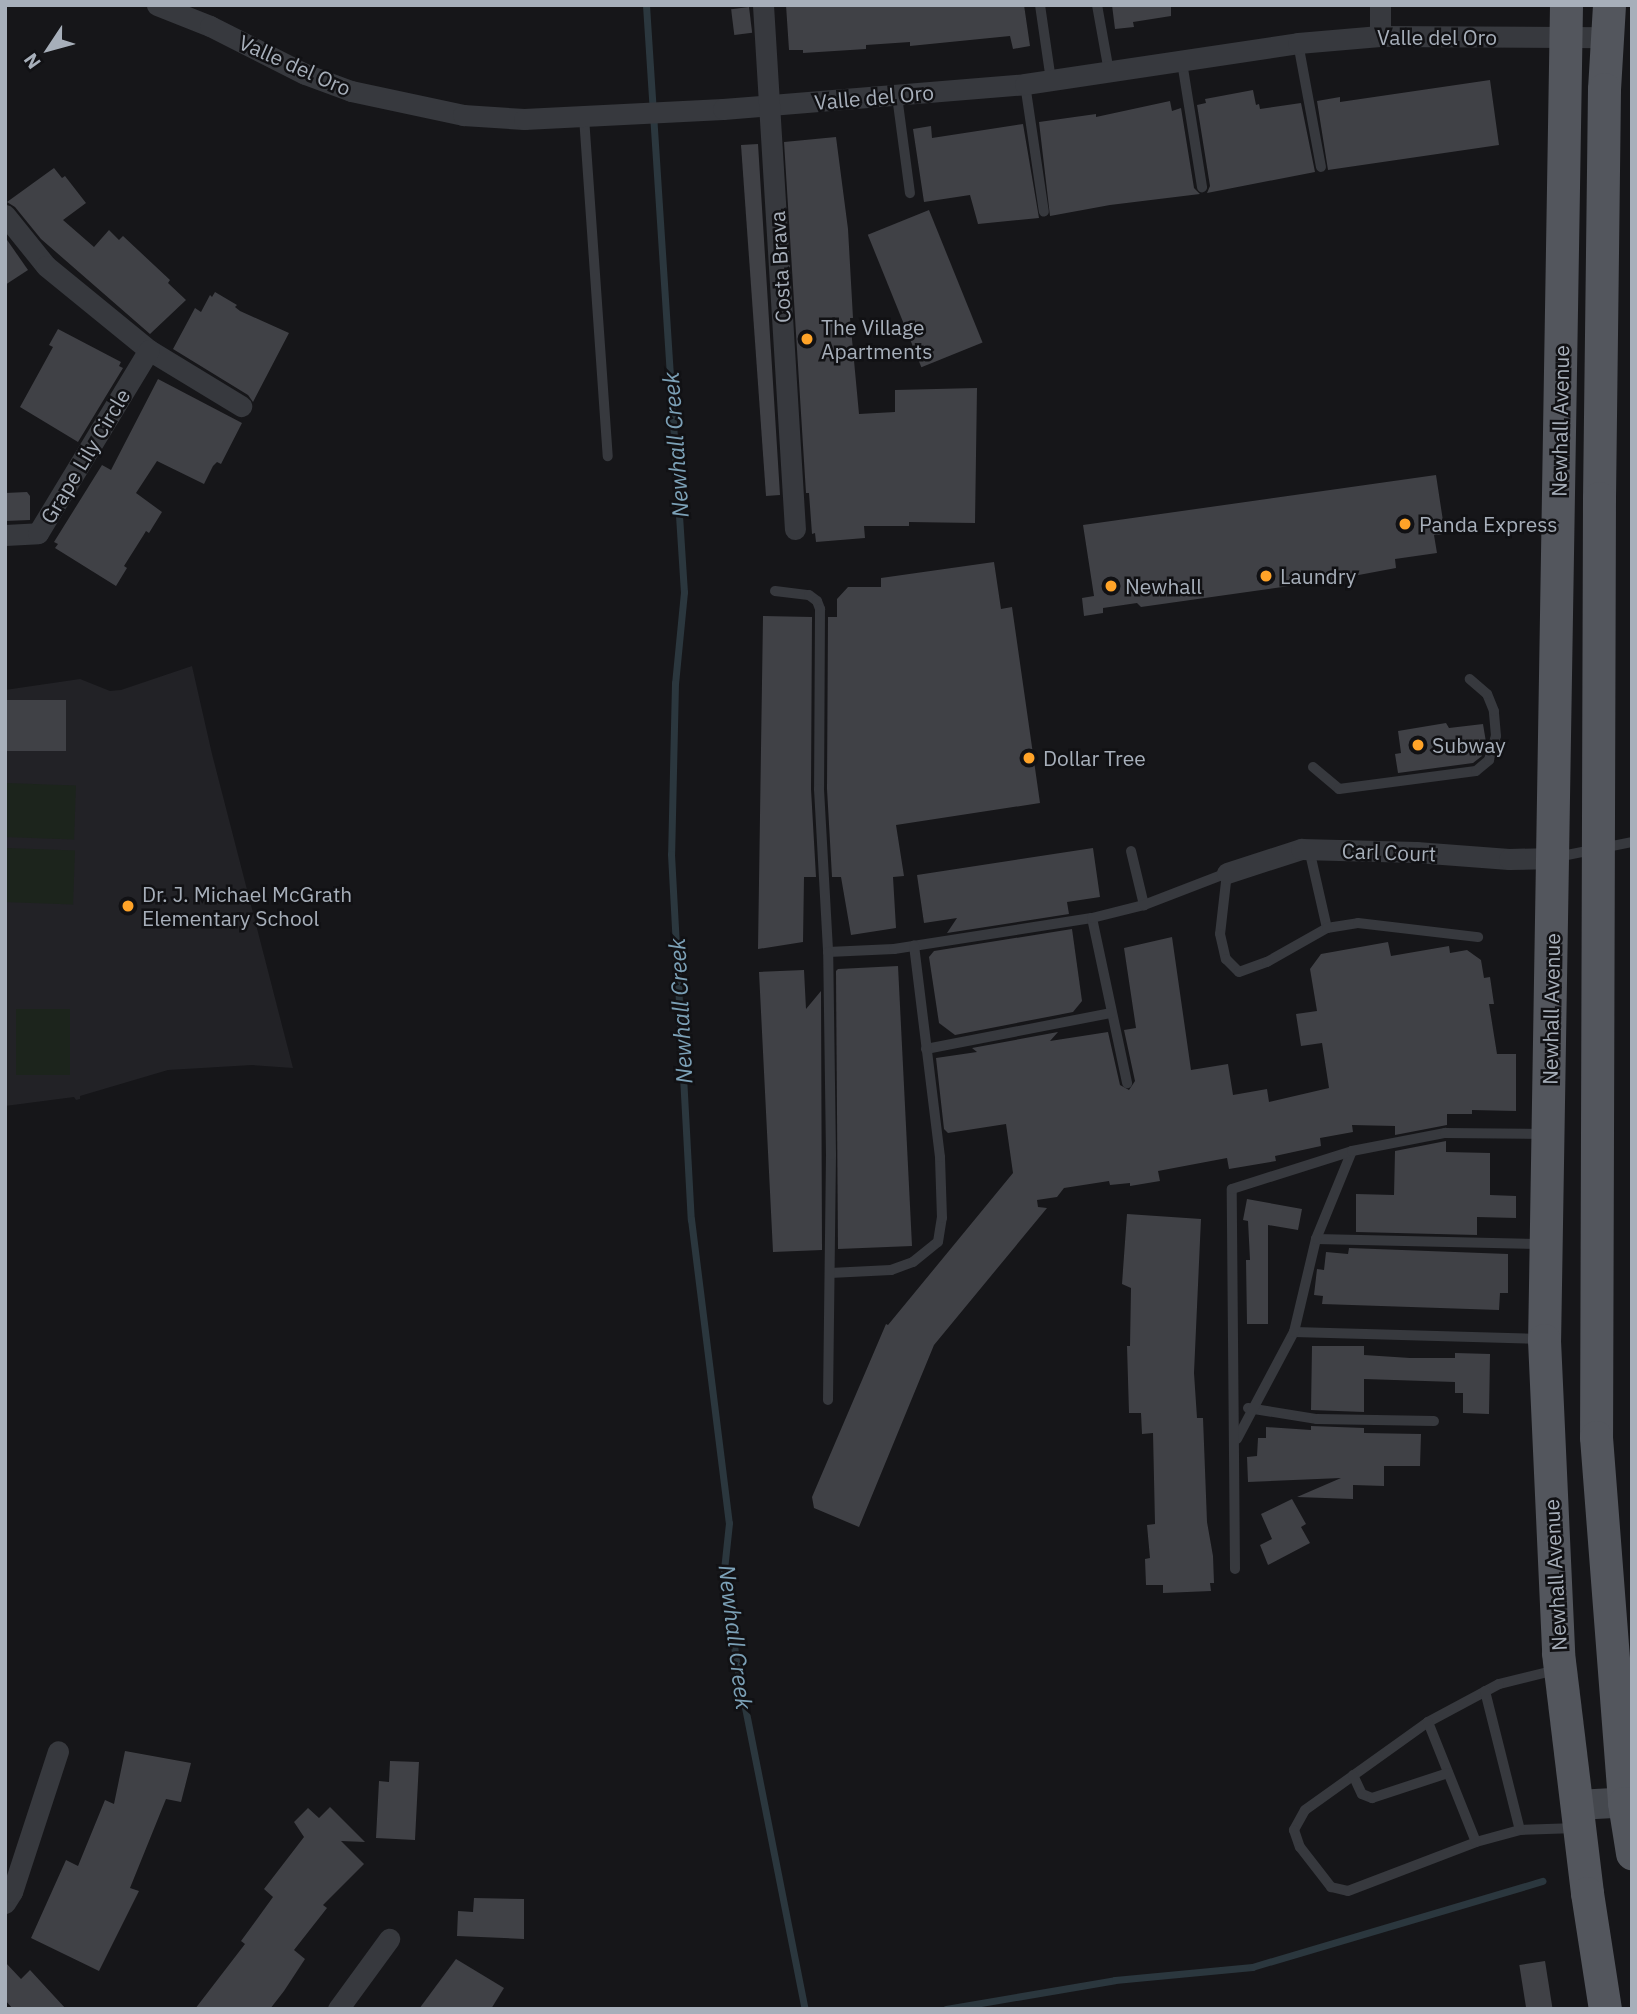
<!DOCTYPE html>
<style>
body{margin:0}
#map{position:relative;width:1637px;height:2014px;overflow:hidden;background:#161619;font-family:"IBM Plex Sans",sans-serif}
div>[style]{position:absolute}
.built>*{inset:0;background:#222226}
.green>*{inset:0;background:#1c241c;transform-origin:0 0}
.stream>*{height:7px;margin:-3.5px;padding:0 3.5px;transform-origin:3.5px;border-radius:3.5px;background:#2b373e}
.building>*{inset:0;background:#404146;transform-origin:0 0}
.lane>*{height:10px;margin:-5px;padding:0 5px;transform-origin:5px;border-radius:5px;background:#37393e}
.street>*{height:21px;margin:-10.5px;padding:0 10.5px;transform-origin:10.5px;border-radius:10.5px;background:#37393e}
.secondary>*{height:30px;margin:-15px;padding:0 15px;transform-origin:15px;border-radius:15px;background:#45484e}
.primary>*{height:33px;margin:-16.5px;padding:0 16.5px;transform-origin:16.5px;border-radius:16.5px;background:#53565d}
.dots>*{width:19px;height:19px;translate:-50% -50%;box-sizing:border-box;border:4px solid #111114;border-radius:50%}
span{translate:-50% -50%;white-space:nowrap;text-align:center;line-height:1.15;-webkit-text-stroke:5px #111114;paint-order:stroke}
.street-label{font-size:21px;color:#a7afba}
.poi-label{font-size:21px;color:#a7afba}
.left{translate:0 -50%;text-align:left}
.water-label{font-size:23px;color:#7ca1b7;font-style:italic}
.frame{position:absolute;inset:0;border:7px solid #a7afba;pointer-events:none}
.north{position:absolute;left:14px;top:14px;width:70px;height:70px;-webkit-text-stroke:5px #111114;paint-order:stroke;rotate:234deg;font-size:19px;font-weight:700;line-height:28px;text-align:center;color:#a7afba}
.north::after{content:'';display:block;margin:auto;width:24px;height:32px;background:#a7afba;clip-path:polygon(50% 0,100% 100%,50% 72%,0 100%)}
</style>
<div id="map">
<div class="built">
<i style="clip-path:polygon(192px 666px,212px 754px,293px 1068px,252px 1065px,168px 1070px,80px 1096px,80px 1099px,76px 1100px,74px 1097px,5px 1106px,5px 690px,80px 679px,110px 691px,121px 690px)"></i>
</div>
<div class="green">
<i style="left:5px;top:783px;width:71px;height:54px;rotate:2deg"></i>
<i style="left:5px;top:848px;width:70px;height:54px;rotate:2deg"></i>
<i style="left:16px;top:1009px;width:54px;height:66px"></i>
</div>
<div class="stream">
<i style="left:646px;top:5px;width:588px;rotate:86.3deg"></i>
<i style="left:684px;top:592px;width:91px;rotate:95.6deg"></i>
<i style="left:675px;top:683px;width:171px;rotate:91.3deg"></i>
<i style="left:671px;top:854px;width:366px;rotate:86.9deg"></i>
<i style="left:691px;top:1219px;width:306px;rotate:82.9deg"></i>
<i style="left:729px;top:1523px;width:47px;rotate:96.1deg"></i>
<i style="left:724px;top:1570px;width:98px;rotate:82.4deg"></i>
<i style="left:737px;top:1667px;width:349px;rotate:78.8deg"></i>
<i style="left:946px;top:2009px;width:171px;rotate:-9.7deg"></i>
<i style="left:1115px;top:1980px;width:138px;rotate:-5.4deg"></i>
<i style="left:1252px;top:1967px;width:303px;rotate:-16.5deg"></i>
</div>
<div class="building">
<i style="clip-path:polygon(786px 5px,1024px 5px,1030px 46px,1013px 49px,1010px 36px,910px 46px,910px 42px,866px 45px,866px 49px,803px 53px,803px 50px,789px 50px)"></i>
<i style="clip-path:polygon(1112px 5px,1171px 5px,1171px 16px,1133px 22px,1134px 27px,1115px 29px)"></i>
<i style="left:749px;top:7px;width:26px;height:18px;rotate:83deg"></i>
<i style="clip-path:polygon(1490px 80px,1499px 145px,1328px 170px,1317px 101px,1340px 97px,1340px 102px)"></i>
<i style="clip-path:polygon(1253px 90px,1256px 105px,1259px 104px,1260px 109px,1301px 103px,1315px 172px,1207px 193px,1210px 186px,1197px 105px,1206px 103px,1205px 99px)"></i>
<i style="clip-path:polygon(1170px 101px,1172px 111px,1181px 108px,1194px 188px,1200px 194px,1110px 205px,1050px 216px,1039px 122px,1096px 114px,1096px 117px)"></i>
<i style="clip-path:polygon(1023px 124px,1039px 218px,978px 224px,970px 195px,924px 202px,913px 129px,931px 126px,932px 138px)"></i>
<i style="clip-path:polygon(836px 137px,848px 229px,853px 318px,850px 318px,859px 414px,895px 412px,895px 390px,977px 388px,975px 523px,909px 522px,909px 526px,864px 526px,865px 538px,816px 542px,815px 533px,812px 534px,809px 493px,806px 493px,784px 142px)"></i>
<i style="clip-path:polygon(758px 144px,780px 495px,766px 496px,741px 145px)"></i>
<i style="clip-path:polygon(54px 168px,62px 178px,65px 176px,86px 203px,63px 220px,94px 247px,109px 230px,119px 240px,123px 236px,170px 280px,168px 283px,186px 300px,150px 334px,41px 239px,15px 207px,7px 202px)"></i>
<i style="left:929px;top:210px;width:143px;height:66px;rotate:68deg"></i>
<i style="clip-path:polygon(5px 237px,28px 270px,5px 285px)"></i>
<i style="clip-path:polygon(215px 292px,237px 305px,235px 307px,240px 311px,289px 333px,253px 402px,248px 395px,173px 349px,195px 308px,201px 312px,210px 295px,212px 297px)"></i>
<i style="clip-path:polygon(58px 329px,121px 362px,119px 366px,123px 368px,78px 442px,20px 407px,53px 347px,49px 345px)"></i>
<i style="clip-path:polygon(158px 379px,242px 423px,221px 464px,217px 462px,213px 466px,204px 484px,157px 461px,136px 493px,162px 512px,149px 533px,146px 531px,143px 536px,124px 566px,127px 568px,116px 586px,55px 548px,58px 544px,54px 542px,102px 465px,111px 470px)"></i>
<i style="clip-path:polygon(1436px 475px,1445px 534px,1434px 535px,1437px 553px,1395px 559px,1396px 568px,1332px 580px,1141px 607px,1137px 603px,1103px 608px,1103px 613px,1084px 616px,1082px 598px,1094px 596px,1083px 525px)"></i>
<i style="clip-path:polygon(27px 492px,30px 496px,30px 520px,5px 521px,5px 493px)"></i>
<i style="clip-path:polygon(994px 562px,1001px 609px,1012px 607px,1040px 803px,896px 825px,904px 876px,893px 877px,896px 928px,851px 935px,841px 877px,832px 877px,827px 789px,828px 617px,837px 617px,837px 599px,848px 587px,881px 587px,881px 578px)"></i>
<i style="clip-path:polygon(763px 616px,812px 617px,811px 789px,816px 877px,804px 877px,803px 942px,758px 949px)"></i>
<i style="left:5px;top:700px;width:61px;height:51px"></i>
<i style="clip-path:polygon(1446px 723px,1449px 728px,1483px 724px,1486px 742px,1482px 756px,1473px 763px,1398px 773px,1395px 754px,1401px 753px,1398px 731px)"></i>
<i style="clip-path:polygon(1093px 848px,1100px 897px,1067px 902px,1069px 914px,947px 933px,957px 918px,924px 923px,917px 875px)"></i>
<i style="clip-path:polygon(1072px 929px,1082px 1001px,1073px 1012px,955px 1035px,939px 1023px,929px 957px,934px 951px)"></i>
<i style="clip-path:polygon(1172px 937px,1191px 1070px,1228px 1064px,1233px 1095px,1267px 1089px,1269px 1102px,1329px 1088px,1322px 1043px,1301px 1046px,1296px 1014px,1317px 1011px,1310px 969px,1321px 954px,1388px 942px,1391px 956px,1449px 946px,1450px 953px,1467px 950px,1481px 960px,1484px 978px,1490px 977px,1494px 1004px,1489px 1004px,1497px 1054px,1516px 1054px,1516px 1111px,1472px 1110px,1472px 1114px,1447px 1114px,1447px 1125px,1395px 1135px,1395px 1126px,1352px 1125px,1353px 1132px,1320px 1138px,1321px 1146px,1275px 1156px,1276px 1161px,1229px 1169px,1227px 1158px,1158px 1171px,1160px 1181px,1130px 1186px,1130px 1183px,1110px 1185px,1109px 1181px,1064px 1188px,1057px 1197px,1037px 1200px,1038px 1207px,1047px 1208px,934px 1345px,859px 1527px,814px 1508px,812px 1497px,886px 1324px,888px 1325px,1013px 1173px,1006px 1124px,948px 1133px,944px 1129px,936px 1058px,977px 1052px,972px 1048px,1058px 1032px,1050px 1041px,1108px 1032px,1120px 1085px,1129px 1090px,1135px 1081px,1124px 1030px,1136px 1028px,1124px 948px)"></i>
<i style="clip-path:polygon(898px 966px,912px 1246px,838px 1249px,836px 971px,838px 969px)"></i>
<i style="clip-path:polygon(804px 970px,806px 1009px,821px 991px,822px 1250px,773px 1252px,759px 972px)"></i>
<i style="clip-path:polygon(1446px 1141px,1446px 1152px,1490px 1153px,1490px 1195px,1516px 1196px,1516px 1218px,1477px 1217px,1477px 1235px,1356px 1232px,1356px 1194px,1394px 1195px,1395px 1151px)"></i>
<i style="clip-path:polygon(1247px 1199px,1302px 1209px,1298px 1230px,1268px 1225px,1268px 1324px,1247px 1324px,1246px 1260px,1250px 1260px,1248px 1221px,1243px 1220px)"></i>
<i style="clip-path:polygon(1127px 1214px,1201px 1219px,1194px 1373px,1197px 1418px,1203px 1418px,1207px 1522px,1213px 1556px,1214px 1583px,1210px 1583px,1211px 1591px,1163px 1593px,1163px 1585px,1146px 1585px,1145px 1559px,1150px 1558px,1147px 1525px,1155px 1524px,1153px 1433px,1142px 1434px,1141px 1413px,1129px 1413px,1127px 1346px,1130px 1346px,1131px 1288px,1122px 1284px)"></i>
<i style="clip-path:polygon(1349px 1248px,1508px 1254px,1508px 1293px,1500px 1293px,1499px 1310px,1322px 1304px,1323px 1296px,1314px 1295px,1317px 1269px,1324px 1270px,1326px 1252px,1348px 1254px)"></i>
<i style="clip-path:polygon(1312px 1346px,1364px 1346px,1364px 1355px,1410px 1358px,1455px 1358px,1455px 1353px,1490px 1354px,1489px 1414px,1463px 1413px,1463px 1393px,1455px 1393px,1455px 1382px,1364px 1379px,1364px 1412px,1311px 1410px)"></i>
<i style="clip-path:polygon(1311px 1426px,1364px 1428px,1364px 1433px,1421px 1434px,1420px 1466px,1384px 1466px,1384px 1486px,1353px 1485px,1353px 1499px,1297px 1497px,1341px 1478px,1248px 1482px,1247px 1457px,1257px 1456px,1258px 1438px,1266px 1438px,1266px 1427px,1311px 1430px)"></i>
<i style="clip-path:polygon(1292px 1499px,1306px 1524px,1301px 1527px,1310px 1543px,1268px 1565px,1260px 1545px,1272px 1539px,1261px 1514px)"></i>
<i style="clip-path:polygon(125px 1751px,191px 1763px,181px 1802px,166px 1799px,130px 1888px,139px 1891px,99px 1971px,31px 1938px,66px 1860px,78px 1866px,105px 1800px,114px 1804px)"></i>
<i style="clip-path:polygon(390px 1761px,419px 1762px,415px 1840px,376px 1838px,379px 1781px,389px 1782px)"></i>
<i style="clip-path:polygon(330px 1807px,365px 1842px,341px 1841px,364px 1864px,323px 1905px,327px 1908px,294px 1950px,305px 1959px,284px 1991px,270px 2009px,195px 2009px,245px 1944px,241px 1941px,273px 1897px,264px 1889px,304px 1837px,294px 1822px,308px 1808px,319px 1818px)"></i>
<i style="clip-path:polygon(474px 1898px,524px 1899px,524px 1939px,457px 1936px,458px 1911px,473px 1912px)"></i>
<i style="clip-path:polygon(456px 1959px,504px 1988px,491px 2009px,419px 2009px)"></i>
<i style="left:1545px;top:1961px;width:49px;height:26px;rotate:81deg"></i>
<i style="clip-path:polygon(5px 1962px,21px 1979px,30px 1970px,66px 2009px,13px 2009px,5px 2000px)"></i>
</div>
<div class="lane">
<i style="left:1040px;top:5px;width:76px;rotate:81.7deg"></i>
<i style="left:1097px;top:5px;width:68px;rotate:79.8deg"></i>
<i style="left:1298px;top:43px;width:126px;rotate:79.5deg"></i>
<i style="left:1182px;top:62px;width:127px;rotate:80.9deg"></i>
<i style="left:1025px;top:84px;width:129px;rotate:81.6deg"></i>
<i style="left:897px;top:96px;width:98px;rotate:82.4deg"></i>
<i style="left:584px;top:117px;width:340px;rotate:86deg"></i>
<i style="left:775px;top:591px;width:34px;rotate:7deg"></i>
<i style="left:809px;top:595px;width:10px;rotate:37deg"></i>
<i style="left:817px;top:601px;width:9px;rotate:69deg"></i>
<i style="left:820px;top:609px;width:180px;rotate:90.3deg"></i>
<i style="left:819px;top:789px;width:163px;rotate:86.8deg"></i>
<i style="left:828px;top:952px;width:66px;rotate:-2.6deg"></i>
<i style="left:894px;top:949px;width:200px;rotate:-8.9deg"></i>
<i style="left:1092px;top:918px;width:169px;rotate:78deg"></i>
<i style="left:1313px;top:767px;width:34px;rotate:40deg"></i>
<i style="left:1339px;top:789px;width:138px;rotate:-7.5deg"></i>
<i style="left:1476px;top:771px;width:17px;rotate:-40deg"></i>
<i style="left:1489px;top:760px;width:25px;rotate:-74deg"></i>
<i style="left:1496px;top:736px;width:25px;rotate:-95deg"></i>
<i style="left:1494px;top:711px;width:18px;rotate:-112deg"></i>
<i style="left:1487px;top:694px;width:23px;rotate:-139deg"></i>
<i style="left:1309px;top:849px;width:81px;rotate:77.2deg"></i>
<i style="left:1131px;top:851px;width:56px;rotate:76.5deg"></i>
<i style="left:1557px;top:857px;width:76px;rotate:-11.3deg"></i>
<i style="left:1092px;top:918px;width:54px;rotate:-14deg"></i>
<i style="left:1144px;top:905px;width:89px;rotate:-21.1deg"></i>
<i style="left:1227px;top:873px;width:61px;rotate:96.5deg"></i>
<i style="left:1220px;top:934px;width:26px;rotate:77deg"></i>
<i style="left:1226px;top:959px;width:18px;rotate:45deg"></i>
<i style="left:1239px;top:972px;width:30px;rotate:-20deg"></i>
<i style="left:1267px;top:962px;width:69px;rotate:-29.5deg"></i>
<i style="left:1327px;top:928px;width:31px;rotate:-9deg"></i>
<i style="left:1358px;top:923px;width:121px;rotate:6.7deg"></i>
<i style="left:926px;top:1049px;width:189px;rotate:-11deg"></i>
<i style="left:1316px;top:1239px;width:225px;rotate:1.3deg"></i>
<i style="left:830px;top:1273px;width:61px;rotate:-2.8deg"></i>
<i style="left:891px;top:1270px;width:23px;rotate:-20deg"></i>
<i style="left:913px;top:1262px;width:32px;rotate:-39deg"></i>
<i style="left:938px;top:1242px;width:24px;rotate:-81deg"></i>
<i style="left:942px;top:1218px;width:61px;rotate:-91.9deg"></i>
<i style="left:940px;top:1157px;width:213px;rotate:-97deg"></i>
<i style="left:1294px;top:1332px;width:248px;rotate:1.6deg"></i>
<i style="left:828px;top:1400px;width:245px;rotate:-89.3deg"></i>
<i style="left:831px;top:1155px;width:203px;rotate:-90.8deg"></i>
<i style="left:1248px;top:1408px;width:70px;rotate:9.1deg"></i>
<i style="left:1317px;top:1419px;width:117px;rotate:1deg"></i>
<i style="left:1237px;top:1439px;width:121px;rotate:-62deg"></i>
<i style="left:1294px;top:1332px;width:96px;rotate:-76.7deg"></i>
<i style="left:1316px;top:1239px;width:95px;rotate:-67.8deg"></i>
<i style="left:1235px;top:1569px;width:380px;rotate:-90.5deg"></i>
<i style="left:1232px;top:1189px;width:126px;rotate:-17.6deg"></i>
<i style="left:1352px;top:1151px;width:95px;rotate:-11deg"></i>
<i style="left:1445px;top:1133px;width:99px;rotate:0.6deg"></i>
<i style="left:1556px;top:1670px;width:59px;rotate:166.2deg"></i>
<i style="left:1499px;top:1684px;width:81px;rotate:151.8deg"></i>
<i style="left:1428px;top:1722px;width:151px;rotate:144.4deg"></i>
<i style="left:1305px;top:1810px;width:23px;rotate:119deg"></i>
<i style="left:1294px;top:1830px;width:18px;rotate:71deg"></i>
<i style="left:1300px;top:1847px;width:51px;rotate:52.2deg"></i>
<i style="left:1331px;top:1887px;width:17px;rotate:13deg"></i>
<i style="left:1348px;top:1891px;width:137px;rotate:-20.9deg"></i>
<i style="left:1476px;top:1842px;width:46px;rotate:-15.3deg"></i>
<i style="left:1520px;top:1830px;width:57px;rotate:-2deg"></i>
<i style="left:1485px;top:1691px;width:143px;rotate:75.9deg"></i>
<i style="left:1428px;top:1722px;width:129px;rotate:68.2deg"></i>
<i style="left:1353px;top:1775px;width:21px;rotate:65deg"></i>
<i style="left:1362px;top:1794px;width:11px;rotate:22deg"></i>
<i style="left:1372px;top:1798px;width:80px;rotate:-18.2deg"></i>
</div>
<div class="street">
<i style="left:157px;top:5px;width:57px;rotate:21.6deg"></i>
<i style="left:210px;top:26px;width:106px;rotate:26.8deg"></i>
<i style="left:305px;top:74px;width:49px;rotate:20.3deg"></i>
<i style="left:351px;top:91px;width:115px;rotate:12.1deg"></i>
<i style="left:463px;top:115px;width:61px;rotate:3.8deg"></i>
<i style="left:524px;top:119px;width:199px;rotate:-2.9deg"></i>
<i style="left:723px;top:109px;width:303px;rotate:-4.7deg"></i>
<i style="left:1025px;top:84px;width:276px;rotate:-8.5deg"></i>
<i style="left:1298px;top:43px;width:82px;rotate:-4.9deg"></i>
<i style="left:1380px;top:36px;width:228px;rotate:0.3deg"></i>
<i style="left:763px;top:5px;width:525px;rotate:86.51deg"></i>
<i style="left:1380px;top:36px;width:31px;rotate:-90deg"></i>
<i style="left:5px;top:215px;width:65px;rotate:51.2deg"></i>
<i style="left:46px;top:266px;width:133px;rotate:39.2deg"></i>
<i style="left:149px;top:350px;width:108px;rotate:31.3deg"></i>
<i style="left:5px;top:535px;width:33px;rotate:-3deg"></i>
<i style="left:38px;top:533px;width:214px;rotate:-58.8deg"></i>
<i style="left:1227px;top:873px;width:78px;rotate:-18deg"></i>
<i style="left:1301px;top:849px;width:115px;rotate:1.5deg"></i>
<i style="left:1416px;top:852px;width:93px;rotate:4.3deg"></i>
<i style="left:1509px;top:859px;width:45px;rotate:-1.3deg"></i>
<i style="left:5px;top:1903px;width:13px;rotate:-58deg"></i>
<i style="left:12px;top:1892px;width:148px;rotate:-71.9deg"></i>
<i style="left:338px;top:2009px;width:87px;rotate:-53.9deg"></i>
</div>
<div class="secondary">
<i style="left:1577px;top:1805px;width:55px;rotate:-3.1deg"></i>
</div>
<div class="primary">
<i style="left:1566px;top:5px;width:1335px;rotate:90.94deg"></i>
<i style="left:1544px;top:1340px;width:313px;rotate:87.4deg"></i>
<i style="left:1558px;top:1653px;width:242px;rotate:83.1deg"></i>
<i style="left:1587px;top:1893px;width:117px;rotate:81.2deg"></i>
<i style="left:1609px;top:5px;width:84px;rotate:93.4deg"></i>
<i style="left:1604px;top:89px;width:409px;rotate:90.7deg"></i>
<i style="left:1599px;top:498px;width:939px;rotate:90.18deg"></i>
<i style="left:1596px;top:1437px;width:367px;rotate:85.6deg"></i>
<i style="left:1624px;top:1803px;width:51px;rotate:80.9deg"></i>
</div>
<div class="dots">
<i style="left:807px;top:339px;background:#ffa328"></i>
<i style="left:1405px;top:524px;background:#ffa328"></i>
<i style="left:1266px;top:576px;background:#ffa328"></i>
<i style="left:1111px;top:586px;background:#ffa328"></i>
<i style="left:1418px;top:745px;background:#ffa328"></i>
<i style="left:1029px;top:758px;background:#ffa328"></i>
<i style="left:128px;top:906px;background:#ffa328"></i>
</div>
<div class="street-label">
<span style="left:1437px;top:37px">Valle del Oro</span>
<span style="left:295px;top:65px;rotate:24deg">Valle del Oro</span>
<span style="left:874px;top:97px;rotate:-5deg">Valle del Oro</span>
<span style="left:780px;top:267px;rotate:-93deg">Costa Brava</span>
<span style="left:1560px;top:421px;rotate:-89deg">Newhall Avenue</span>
<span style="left:85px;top:456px;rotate:-59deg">Grape Lily Circle</span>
<span style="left:1389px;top:852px;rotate:2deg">Carl Court</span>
<span style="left:1551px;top:1009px;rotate:-89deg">Newhall Avenue</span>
<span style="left:1555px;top:1575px;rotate:-93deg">Newhall Avenue</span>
</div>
<div class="poi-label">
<span class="left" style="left:821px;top:339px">The Village<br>Apartments</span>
<span class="left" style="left:1419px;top:524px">Panda Express</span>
<span class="left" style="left:1280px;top:576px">Laundry</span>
<span class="left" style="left:1125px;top:586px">Newhall</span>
<span class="left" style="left:1432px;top:745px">Subway</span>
<span class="left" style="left:1043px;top:758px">Dollar Tree</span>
<span class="left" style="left:142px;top:906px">Dr. J. Michael McGrath<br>Elementary School</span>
</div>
<div class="water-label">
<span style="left:675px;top:445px;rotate:-94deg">Newhall Creek</span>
<span style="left:680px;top:1011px;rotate:-93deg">Newhall Creek</span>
<span style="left:736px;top:1637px;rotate:83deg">Newhall Creek</span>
</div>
<div class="frame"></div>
<div class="north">N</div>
</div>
